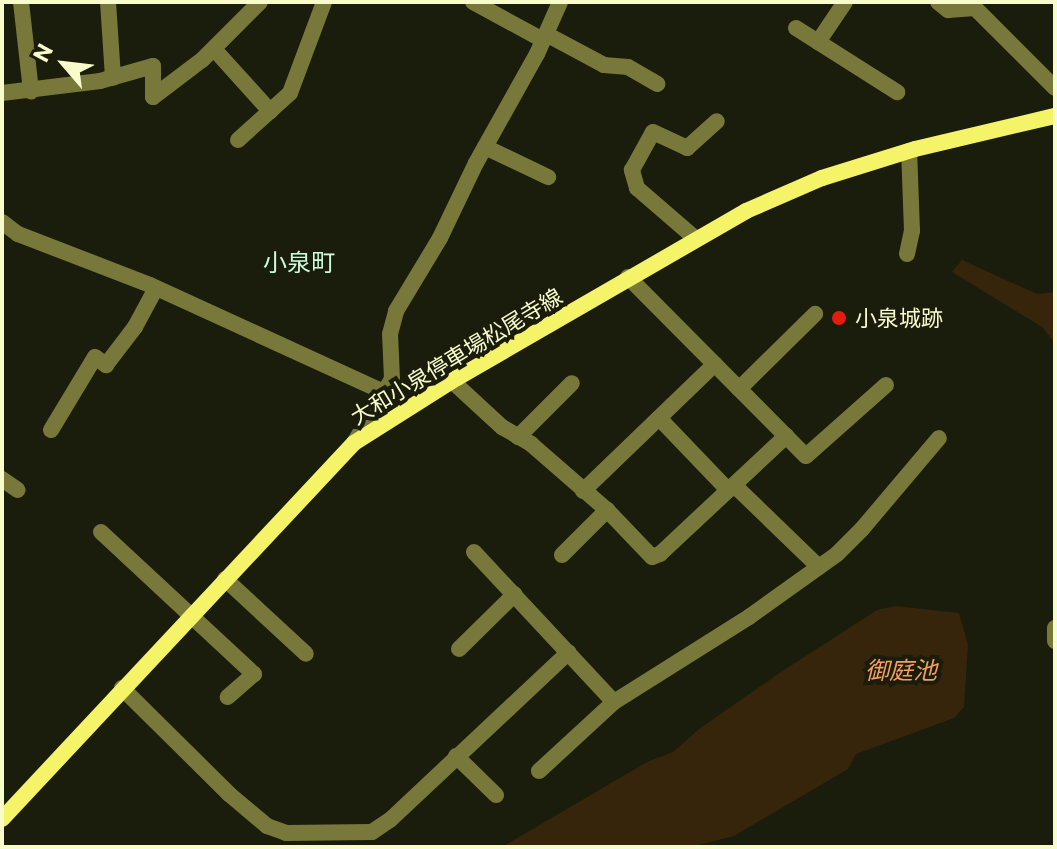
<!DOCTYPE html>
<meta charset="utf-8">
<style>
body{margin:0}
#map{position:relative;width:1057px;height:849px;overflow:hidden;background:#1a1c0c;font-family:Commissioner,"Noto Sans JP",sans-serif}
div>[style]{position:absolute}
.water>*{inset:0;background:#36250b}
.minor>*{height:16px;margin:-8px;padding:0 8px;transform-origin:8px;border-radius:8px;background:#78783a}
.secondary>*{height:16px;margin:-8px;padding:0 8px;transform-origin:8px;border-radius:8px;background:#f5f368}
.dots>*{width:22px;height:22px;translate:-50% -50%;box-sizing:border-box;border:4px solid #1a1c0c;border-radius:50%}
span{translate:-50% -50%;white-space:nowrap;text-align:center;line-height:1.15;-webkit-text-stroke:8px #1a1c0c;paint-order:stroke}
.poi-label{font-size:22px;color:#f8fccb}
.left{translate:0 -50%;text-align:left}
.street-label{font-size:22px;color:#f8fccb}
.neighbourhood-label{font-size:24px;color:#ccfcdc}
.water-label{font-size:24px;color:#f59f60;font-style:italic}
.frame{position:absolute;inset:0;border:4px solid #f8fccb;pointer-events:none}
.north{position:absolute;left:24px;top:24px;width:80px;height:80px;-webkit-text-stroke:6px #1a1c0c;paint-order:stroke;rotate:298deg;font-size:22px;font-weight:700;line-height:32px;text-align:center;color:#f8fccb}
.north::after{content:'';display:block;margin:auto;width:28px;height:36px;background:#f8fccb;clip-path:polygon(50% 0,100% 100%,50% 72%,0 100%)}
</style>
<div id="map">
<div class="water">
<i style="clip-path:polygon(962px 260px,1037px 294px,1054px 292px,1055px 343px,1042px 327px,952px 272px)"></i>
<i style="clip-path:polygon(895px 606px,959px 613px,968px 645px,964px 707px,954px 718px,856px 754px,848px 769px,734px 836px,690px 847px,502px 847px,647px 762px,673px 752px,699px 729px,778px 674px,877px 610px)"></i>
</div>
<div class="minor">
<i style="left:21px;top:2px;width:90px;rotate:83.6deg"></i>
<i style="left:108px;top:2px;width:76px;rotate:86.2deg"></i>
<i style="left:473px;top:2px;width:80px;rotate:28.5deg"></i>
<i style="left:938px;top:2px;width:13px;rotate:39deg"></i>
<i style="left:948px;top:10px;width:27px;rotate:-4deg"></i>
<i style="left:975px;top:8px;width:113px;rotate:45deg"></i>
<i style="left:796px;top:28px;width:120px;rotate:32.4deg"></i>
<i style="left:546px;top:34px;width:66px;rotate:28.1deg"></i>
<i style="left:604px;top:65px;width:24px;rotate:5deg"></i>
<i style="left:628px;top:67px;width:34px;rotate:30deg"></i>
<i style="left:818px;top:42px;width:48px;rotate:-56deg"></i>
<i style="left:214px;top:49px;width:84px;rotate:47.9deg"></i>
<i style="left:2px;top:93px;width:99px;rotate:-7deg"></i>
<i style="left:100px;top:81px;width:55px;rotate:-15.8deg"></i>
<i style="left:153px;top:66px;width:31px;rotate:90deg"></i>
<i style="left:153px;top:97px;width:61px;rotate:-37.1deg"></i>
<i style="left:202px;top:60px;width:82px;rotate:-45deg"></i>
<i style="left:238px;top:140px;width:70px;rotate:-42.1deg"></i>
<i style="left:290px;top:93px;width:97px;rotate:-69.5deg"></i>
<i style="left:485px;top:147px;width:70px;rotate:25.5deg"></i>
<i style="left:2px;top:222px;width:20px;rotate:37deg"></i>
<i style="left:18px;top:234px;width:142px;rotate:21.1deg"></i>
<i style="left:150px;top:285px;width:257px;rotate:24.6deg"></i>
<i style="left:696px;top:239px;width:78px;rotate:-139.2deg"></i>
<i style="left:637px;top:188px;width:19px;rotate:-106deg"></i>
<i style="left:632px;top:170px;width:43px;rotate:-61.1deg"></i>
<i style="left:653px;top:132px;width:38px;rotate:25deg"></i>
<i style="left:687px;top:148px;width:40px;rotate:-42deg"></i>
<i style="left:907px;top:254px;width:24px;rotate:-78deg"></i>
<i style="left:912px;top:231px;width:80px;rotate:-92.1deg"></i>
<i style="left:628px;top:277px;width:252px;rotate:45.2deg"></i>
<i style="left:806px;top:456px;width:107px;rotate:-41.6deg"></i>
<i style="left:452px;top:381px;width:68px;rotate:42.6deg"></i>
<i style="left:502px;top:427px;width:34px;rotate:30deg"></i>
<i style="left:531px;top:444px;width:101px;rotate:41deg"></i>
<i style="left:607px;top:510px;width:65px;rotate:46.2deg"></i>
<i style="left:652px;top:557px;width:9px;rotate:-21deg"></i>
<i style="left:660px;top:554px;width:173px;rotate:-43.1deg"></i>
<i style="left:739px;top:389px;width:107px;rotate:-44.6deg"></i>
<i style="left:659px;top:418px;width:100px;rotate:46.2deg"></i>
<i style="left:51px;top:430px;width:85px;rotate:-58.9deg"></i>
<i style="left:95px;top:357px;width:14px;rotate:36deg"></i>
<i style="left:106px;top:365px;width:48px;rotate:-52.7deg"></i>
<i style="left:135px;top:327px;width:44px;rotate:-61.7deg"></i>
<i style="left:518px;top:437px;width:76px;rotate:-45deg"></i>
<i style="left:354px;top:443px;width:74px;rotate:-59.3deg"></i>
<i style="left:392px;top:379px;width:45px;rotate:-92.5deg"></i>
<i style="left:390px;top:334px;width:24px;rotate:-75deg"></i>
<i style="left:396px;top:311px;width:85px;rotate:-58.9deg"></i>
<i style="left:440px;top:238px;width:83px;rotate:-64.4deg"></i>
<i style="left:476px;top:163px;width:125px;rotate:-60.8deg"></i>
<i style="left:537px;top:54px;width:57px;rotate:-66.1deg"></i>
<i style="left:2px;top:479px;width:19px;rotate:35deg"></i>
<i style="left:734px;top:485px;width:118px;rotate:44deg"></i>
<i style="left:583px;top:491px;width:183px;rotate:-43.9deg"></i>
<i style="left:101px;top:532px;width:209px;rotate:42.9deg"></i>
<i style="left:254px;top:674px;width:35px;rotate:139deg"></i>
<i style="left:474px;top:552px;width:205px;rotate:47deg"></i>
<i style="left:562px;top:555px;width:64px;rotate:-45deg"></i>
<i style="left:225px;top:579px;width:110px;rotate:42.8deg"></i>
<i style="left:1055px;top:628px;width:13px;rotate:90deg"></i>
<i style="left:459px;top:649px;width:78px;rotate:-44.5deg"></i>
<i style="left:122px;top:688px;width:151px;rotate:44.7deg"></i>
<i style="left:229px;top:794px;width:50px;rotate:40.1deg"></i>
<i style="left:267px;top:826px;width:20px;rotate:20deg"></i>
<i style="left:286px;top:833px;width:86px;rotate:-0.7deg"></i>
<i style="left:372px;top:832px;width:22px;rotate:-34deg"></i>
<i style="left:390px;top:820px;width:245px;rotate:-43.2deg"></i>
<i style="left:456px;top:756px;width:56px;rotate:44.3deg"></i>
<i style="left:539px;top:771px;width:102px;rotate:-42.6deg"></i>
<i style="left:614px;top:702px;width:160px;rotate:-32.2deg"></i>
<i style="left:749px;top:617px;width:108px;rotate:-35.6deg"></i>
<i style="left:837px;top:554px;width:35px;rotate:-45deg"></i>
<i style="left:862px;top:529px;width:119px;rotate:-49.8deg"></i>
</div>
<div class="secondary">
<i style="left:2px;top:819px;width:515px;rotate:-46.89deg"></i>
<i style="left:354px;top:443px;width:122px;rotate:-32.3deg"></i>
<i style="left:457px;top:378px;width:334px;rotate:-30deg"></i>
<i style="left:746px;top:211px;width:83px;rotate:-23.5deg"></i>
<i style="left:822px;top:178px;width:97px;rotate:-17.3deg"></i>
<i style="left:915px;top:149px;width:144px;rotate:-13.3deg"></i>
</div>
<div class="dots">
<i style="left:839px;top:318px;background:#e31c0f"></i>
</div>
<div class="poi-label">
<span class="left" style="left:855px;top:318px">小泉城跡</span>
</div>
<div class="street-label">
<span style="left:456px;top:356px;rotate:-31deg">大和小泉停車場松尾寺線</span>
</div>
<div class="neighbourhood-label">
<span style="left:299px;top:262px">小泉町</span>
</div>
<div class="water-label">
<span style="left:901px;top:670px">御庭池</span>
</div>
<div class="frame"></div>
<div class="north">N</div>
</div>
